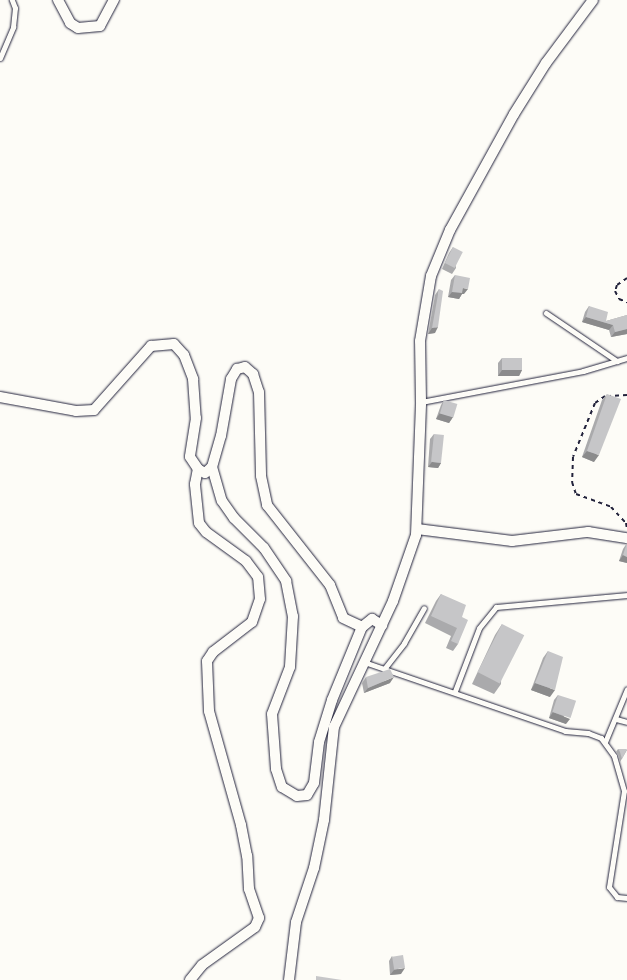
<!DOCTYPE html>
<style>
body{margin:0}
#map{position:relative;width:627px;height:980px;overflow:hidden;background:#fdfcf7;font-family:Itim,sans-serif}
div>[style]{position:absolute}
.path>*{height:2px;margin-top:-1px;transform-origin:0;background:repeating-linear-gradient(90deg,#22223b 0 4px,transparent 0 8px)}
.roads{filter:drop-shadow(0 0 1px #22223b) drop-shadow(0 0 1px #22223b)}
.lane>*{height:5px;margin:-2.5px;padding:0 2.5px;transform-origin:2.5px;border-radius:2.5px;background:#fdfcf7}
.street>*{height:10px;margin:-5px;padding:0 5px;transform-origin:5px;border-radius:5px;background:#fdfcf7}
.wall>*{inset:0;background:#aaaaac}
.shaded-wall>*{inset:0;background:#8b8b8c}
.building>*{inset:0;background:#c6c6c8;transform-origin:0 0}
span{translate:-50% -50%;white-space:nowrap;text-align:center;line-height:1.15;-webkit-text-stroke:4px #fdfcf7;paint-order:stroke}
</style>
<div id="map">
<div class="path">
<i style="left:627px;top:278px;width:12px;rotate:145deg"></i>
<i style="left:617px;top:285px;width:6px;rotate:108deg"></i>
<i style="left:615px;top:291px;width:9px;rotate:63deg"></i>
<i style="left:619px;top:299px;width:9px;rotate:21deg"></i>
<i style="left:627px;top:395px;width:22px;rotate:177deg"></i>
<i style="left:605px;top:396px;width:12px;rotate:145deg"></i>
<i style="left:595px;top:403px;width:58px;rotate:112.2deg"></i>
<i style="left:573px;top:457px;width:25px;rotate:92deg"></i>
<i style="left:572px;top:482px;width:13px;rotate:72deg"></i>
<i style="left:576px;top:494px;width:37px;rotate:20deg"></i>
<i style="left:611px;top:507px;width:22px;rotate:47deg"></i>
<i style="left:626px;top:523px;width:6px;rotate:81deg"></i>
</div>
<div class="roads">
<div class="lane">
<i style="left:0;top:58px;width:34px;rotate:-67deg"></i>
<i style="left:13px;top:27px;width:19px;rotate:-84deg"></i>
<i style="left:15px;top:8px;width:9px;rotate:-111deg"></i>
<i style="left:546px;top:313px;width:86px;rotate:34.1deg"></i>
<i style="left:421px;top:402px;width:165px;rotate:-10.8deg"></i>
<i style="left:583px;top:371px;width:46px;rotate:-16.5deg"></i>
<i style="left:364px;top:662px;width:213px;rotate:18.9deg"></i>
<i style="left:565px;top:731px;width:23px;rotate:5deg"></i>
<i style="left:588px;top:733px;width:14px;rotate:21deg"></i>
<i style="left:601px;top:738px;width:22px;rotate:54deg"></i>
<i style="left:614px;top:756px;width:36px;rotate:74deg"></i>
<i style="left:624px;top:791px;width:97px;rotate:98.9deg"></i>
<i style="left:609px;top:887px;width:13px;rotate:51deg"></i>
<i style="left:617px;top:897px;width:10px;rotate:6deg"></i>
<i style="left:384px;top:669px;width:33px;rotate:-52deg"></i>
<i style="left:404px;top:643px;width:40px;rotate:-60.3deg"></i>
<i style="left:455px;top:691px;width:67px;rotate:-69.1deg"></i>
<i style="left:479px;top:628px;width:27px;rotate:-51deg"></i>
<i style="left:496px;top:607px;width:132px;rotate:-5.2deg"></i>
<i style="left:616px;top:719px;width:11px;rotate:15deg"></i>
<i style="left:605px;top:742px;width:57px;rotate:-67.5deg"></i>
</div>
<div class="street">
<i style="left:58px;top:0;width:26px;rotate:62deg"></i>
<i style="left:70px;top:23px;width:9px;rotate:32deg"></i>
<i style="left:78px;top:28px;width:22px;rotate:-5deg"></i>
<i style="left:100px;top:26px;width:30px;rotate:-62deg"></i>
<i style="left:0;top:397px;width:77px;rotate:10.4deg"></i>
<i style="left:76px;top:411px;width:18px;rotate:-3deg"></i>
<i style="left:94px;top:410px;width:86px;rotate:-48.3deg"></i>
<i style="left:151px;top:346px;width:23px;rotate:-5deg"></i>
<i style="left:174px;top:344px;width:15px;rotate:48deg"></i>
<i style="left:184px;top:355px;width:26px;rotate:69deg"></i>
<i style="left:193px;top:379px;width:39px;rotate:86deg"></i>
<i style="left:196px;top:418px;width:39px;rotate:99deg"></i>
<i style="left:190px;top:457px;width:14px;rotate:56deg"></i>
<i style="left:198px;top:469px;width:8px;rotate:30deg"></i>
<i style="left:205px;top:473px;width:9px;rotate:-41deg"></i>
<i style="left:212px;top:467px;width:32px;rotate:-74deg"></i>
<i style="left:221px;top:436px;width:58px;rotate:-80deg"></i>
<i style="left:231px;top:379px;width:12px;rotate:-59deg"></i>
<i style="left:237px;top:369px;width:8px;rotate:-14deg"></i>
<i style="left:245px;top:367px;width:11px;rotate:41deg"></i>
<i style="left:253px;top:374px;width:19px;rotate:72deg"></i>
<i style="left:259px;top:392px;width:84px;rotate:88.6deg"></i>
<i style="left:261px;top:476px;width:30px;rotate:78deg"></i>
<i style="left:267px;top:505px;width:102px;rotate:51.8deg"></i>
<i style="left:330px;top:585px;width:35px;rotate:68deg"></i>
<i style="left:343px;top:618px;width:21px;rotate:25deg"></i>
<i style="left:212px;top:467px;width:35px;rotate:74deg"></i>
<i style="left:222px;top:501px;width:21px;rotate:55deg"></i>
<i style="left:234px;top:518px;width:42px;rotate:45deg"></i>
<i style="left:264px;top:548px;width:40px;rotate:56deg"></i>
<i style="left:286px;top:581px;width:36px;rotate:79deg"></i>
<i style="left:293px;top:616px;width:51px;rotate:93.4deg"></i>
<i style="left:290px;top:667px;width:50px;rotate:111deg"></i>
<i style="left:272px;top:714px;width:55px;rotate:85.8deg"></i>
<i style="left:276px;top:769px;width:19px;rotate:72deg"></i>
<i style="left:282px;top:787px;width:17px;rotate:31deg"></i>
<i style="left:297px;top:796px;width:10px;rotate:-6deg"></i>
<i style="left:307px;top:795px;width:14px;rotate:-60deg"></i>
<i style="left:314px;top:783px;width:41px;rotate:-83deg"></i>
<i style="left:319px;top:742px;width:44px;rotate:-72.8deg"></i>
<i style="left:332px;top:700px;width:79px;rotate:-67.7deg"></i>
<i style="left:362px;top:627px;width:13px;rotate:-39deg"></i>
<i style="left:372px;top:619px;width:12px;rotate:31deg"></i>
<i style="left:417px;top:529px;width:96px;rotate:7.2deg"></i>
<i style="left:512px;top:541px;width:77px;rotate:-6.8deg"></i>
<i style="left:588px;top:532px;width:39px;rotate:9deg"></i>
<i style="left:190px;top:980px;width:19px;rotate:-51deg"></i>
<i style="left:202px;top:965px;width:65px;rotate:-35.6deg"></i>
<i style="left:255px;top:927px;width:10px;rotate:-66deg"></i>
<i style="left:259px;top:918px;width:31px;rotate:-109deg"></i>
<i style="left:249px;top:889px;width:33px;rotate:-93deg"></i>
<i style="left:247px;top:856px;width:32px;rotate:-101deg"></i>
<i style="left:241px;top:825px;width:118px;rotate:-105.7deg"></i>
<i style="left:209px;top:711px;width:50px;rotate:-92.3deg"></i>
<i style="left:207px;top:661px;width:11px;rotate:-56deg"></i>
<i style="left:213px;top:652px;width:49px;rotate:-37.6deg"></i>
<i style="left:252px;top:622px;width:24px;rotate:-71deg"></i>
<i style="left:260px;top:599px;width:22px;rotate:-95deg"></i>
<i style="left:258px;top:577px;width:20px;rotate:-127deg"></i>
<i style="left:246px;top:561px;width:49px;rotate:-144.1deg"></i>
<i style="left:206px;top:532px;width:11px;rotate:-128deg"></i>
<i style="left:199px;top:523px;width:39px;rotate:-96deg"></i>
<i style="left:195px;top:484px;width:15px;rotate:-79deg"></i>
<i style="left:289px;top:980px;width:58px;rotate:-83.1deg"></i>
<i style="left:296px;top:922px;width:57px;rotate:-71.6deg"></i>
<i style="left:314px;top:868px;width:49px;rotate:-78.2deg"></i>
<i style="left:324px;top:820px;width:94px;rotate:-83.9deg"></i>
<i style="left:334px;top:727px;width:139px;rotate:-64.9deg"></i>
<i style="left:393px;top:601px;width:70px;rotate:-70.8deg"></i>
<i style="left:416px;top:535px;width:133px;rotate:-87.8deg"></i>
<i style="left:421px;top:402px;width:61px;rotate:-90.9deg"></i>
<i style="left:420px;top:341px;width:66px;rotate:-80.4deg"></i>
<i style="left:431px;top:276px;width:50px;rotate:-67.6deg"></i>
<i style="left:450px;top:230px;width:132px;rotate:-61.1deg"></i>
<i style="left:514px;top:114px;width:60px;rotate:-57.9deg"></i>
<i style="left:546px;top:63px;width:79px;rotate:-53.3deg"></i>
</div>
</div>
<div class="wall">
<i style="clip-path:polygon(453px 247px,456px 268px,452px 274px,442px 269px,449px 253px)"></i>
<i style="clip-path:polygon(455px 275px,464px 294px,462px 294px,459px 299px,448px 297px,451px 280px)"></i>
<i style="clip-path:polygon(439px 289px,435px 333px,428px 334px,435px 295px)"></i>
<i style="clip-path:polygon(589px 306px,606px 321px,627px 315px,627px 334px,611px 337px,609px 330px,582px 322px,585px 312px)"></i>
<i style="clip-path:polygon(502px 358px,522px 370px,519px 376px,498px 376px,498px 363px)"></i>
<i style="clip-path:polygon(607px 394px,594px 462px,582px 457px,602px 400px)"></i>
<i style="clip-path:polygon(444px 400px,453px 417px,449px 423px,436px 419px,441px 405px)"></i>
<i style="clip-path:polygon(434px 434px,441px 463px,438px 468px,428px 467px,430px 439px)"></i>
<i style="clip-path:polygon(627px 543px,627px 563px,619px 561px,623px 549px)"></i>
<i style="clip-path:polygon(441px 594px,462px 617px,458px 644px,453px 651px,446px 648px,451px 636px,425px 623px,436px 601px)"></i>
<i style="clip-path:polygon(502px 624px,501px 684px,494px 694px,472px 684px,495px 635px)"></i>
<i style="clip-path:polygon(548px 651px,550px 697px,531px 690px,543px 658px)"></i>
<i style="clip-path:polygon(366px 677px,390px 683px,364px 693px,362px 683px)"></i>
<i style="clip-path:polygon(558px 695px,566px 724px,549px 718px,554px 700px)"></i>
<i style="clip-path:polygon(618px 749px,627px 750px,620px 762px,618px 755px,616px 752px)"></i>
<i style="clip-path:polygon(392px 956px,401px 974px,390px 975px,389px 961px)"></i>
</div>
<div class="shaded-wall">
<i style="clip-path:polygon(463px 288px,468px 289px,464px 294px,462px 294px,459px 299px,448px 297px,452px 292px)"></i>
<i style="clip-path:polygon(586px 317px,613px 325px,609px 330px,582px 322px)"></i>
<i style="clip-path:polygon(438px 327px,435px 333px,428px 334px,432px 328px)"></i>
<i style="clip-path:polygon(627px 329px,627px 334px,611px 337px,615px 332px)"></i>
<i style="clip-path:polygon(502px 370px,522px 370px,519px 376px,498px 376px)"></i>
<i style="clip-path:polygon(440px 413px,453px 417px,449px 423px,436px 419px)"></i>
<i style="clip-path:polygon(587px 451px,599px 455px,594px 462px,582px 457px)"></i>
<i style="clip-path:polygon(432px 462px,441px 463px,438px 468px,428px 467px)"></i>
<i style="clip-path:polygon(623px 555px,627px 557px,627px 563px,619px 561px)"></i>
<i style="clip-path:polygon(394px 677px,390px 683px,364px 693px,368px 688px)"></i>
<i style="clip-path:polygon(535px 683px,555px 690px,550px 697px,531px 690px)"></i>
<i style="clip-path:polygon(553px 712px,570px 719px,566px 724px,549px 718px)"></i>
<i style="clip-path:polygon(405px 968px,401px 974px,390px 975px,394px 970px)"></i>
</div>
<div class="building">
<i style="left:453px;top:247px;width:11px;height:18px;rotate:27deg"></i>
<i style="clip-path:polygon(455px 275px,470px 278px,468px 289px,463px 288px,462px 293px,452px 292px)"></i>
<i style="clip-path:polygon(439px 289px,443px 291px,438px 327px,432px 328px)"></i>
<i style="clip-path:polygon(589px 306px,608px 312px,606px 321px,627px 315px,627px 329px,615px 332px,613px 325px,586px 317px)"></i>
<i style="left:502px;top:358px;width:20px;height:12px"></i>
<i style="clip-path:polygon(607px 394px,621px 399px,599px 455px,587px 451px)"></i>
<i style="left:444px;top:400px;width:14px;height:14px;rotate:17deg"></i>
<i style="left:434px;top:434px;width:10px;height:28px;rotate:6deg"></i>
<i style="clip-path:polygon(627px 543px,627px 557px,623px 555px)"></i>
<i style="clip-path:polygon(441px 594px,466px 605px,462px 617px,468px 620px,458px 644px,451px 641px,457px 628px,431px 616px)"></i>
<i style="left:502px;top:624px;width:25px;height:54px;rotate:27deg"></i>
<i style="clip-path:polygon(548px 651px,563px 657px,555px 690px,535px 683px)"></i>
<i style="clip-path:polygon(390px 669px,394px 677px,368px 688px,366px 677px)"></i>
<i style="left:558px;top:695px;width:19px;height:18px;rotate:18deg"></i>
<i style="clip-path:polygon(618px 749px,627px 749px,622px 759px,620px 752px)"></i>
<i style="left:403px;top:955px;width:13px;height:11px;rotate:81deg"></i>
<i style="clip-path:polygon(316px 976px,342px 980px,316px 980px)"></i>
</div>
</div>
